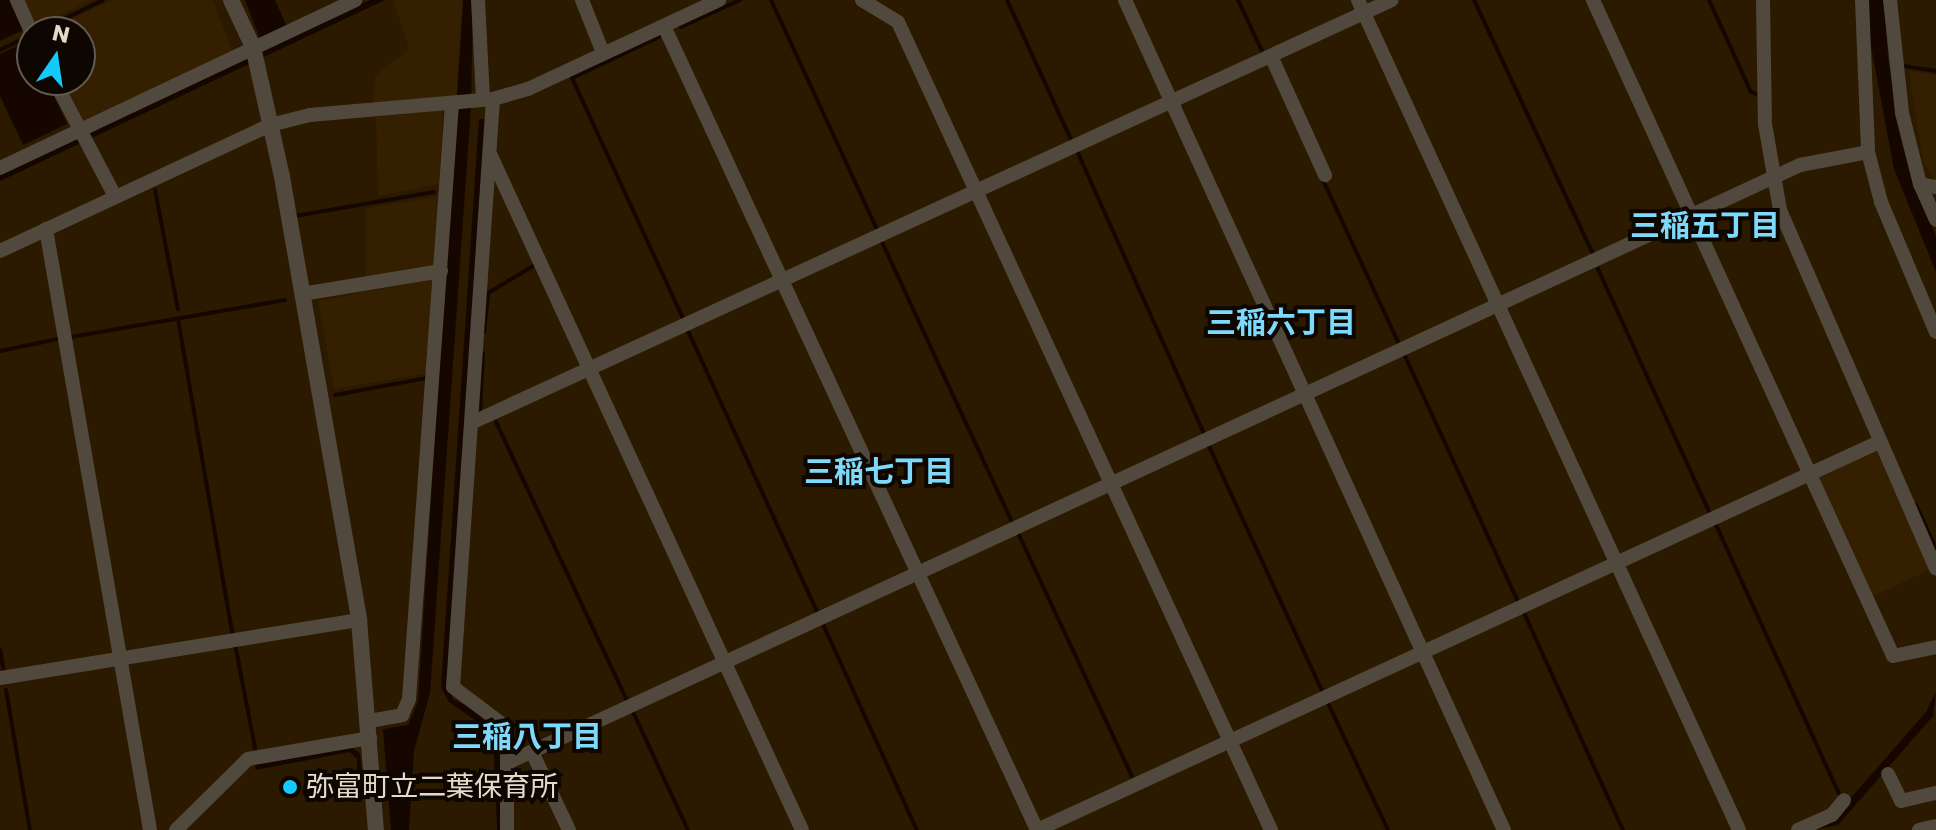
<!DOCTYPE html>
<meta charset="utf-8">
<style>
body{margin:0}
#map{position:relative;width:1936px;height:830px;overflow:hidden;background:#2b1900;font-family:Poppins,"Noto Sans JP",sans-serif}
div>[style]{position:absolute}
.built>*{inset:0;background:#341f00;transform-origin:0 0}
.water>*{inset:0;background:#150600}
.stream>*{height:4px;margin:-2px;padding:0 2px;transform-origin:2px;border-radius:2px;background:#150600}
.minor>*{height:14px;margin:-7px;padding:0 7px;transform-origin:7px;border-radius:7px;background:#52493e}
.tertiary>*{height:16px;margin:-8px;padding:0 8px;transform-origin:8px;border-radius:8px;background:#52493e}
.dots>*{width:22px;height:22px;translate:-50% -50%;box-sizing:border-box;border:4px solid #0d0601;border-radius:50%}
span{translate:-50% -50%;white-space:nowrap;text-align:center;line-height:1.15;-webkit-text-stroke:8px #0d0601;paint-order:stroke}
.poi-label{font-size:28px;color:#e5d9ca}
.left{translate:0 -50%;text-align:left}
.neighbourhood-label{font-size:30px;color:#7edafc;font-weight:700}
.north{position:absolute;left:16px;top:16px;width:80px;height:80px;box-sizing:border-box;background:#0d0601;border:2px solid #635a51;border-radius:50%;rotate:13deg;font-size:22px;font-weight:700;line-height:32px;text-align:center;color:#e5d9ca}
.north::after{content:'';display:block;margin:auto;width:28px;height:36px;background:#13cafb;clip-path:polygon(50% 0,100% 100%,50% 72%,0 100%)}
</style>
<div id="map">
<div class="built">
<i style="clip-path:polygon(21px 0,92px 0,34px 27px)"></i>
<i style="clip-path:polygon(112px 0,213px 0,232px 51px,79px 123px,59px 80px,80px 80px,80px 32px,44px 32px)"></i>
<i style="clip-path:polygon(393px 0,463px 0,460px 95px,373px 104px,375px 76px,409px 49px)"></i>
<i style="clip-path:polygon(1909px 71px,1936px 75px,1936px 182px,1923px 162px)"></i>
<i style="clip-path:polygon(443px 110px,439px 184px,378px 196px,376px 117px)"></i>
<i style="clip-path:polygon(440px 196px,437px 268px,366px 280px,366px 208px)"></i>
<i style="clip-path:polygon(436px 278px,429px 373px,334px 389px,318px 301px)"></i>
<i style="left:1876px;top:447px;width:134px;height:65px;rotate:65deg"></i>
</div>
<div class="water">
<i style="clip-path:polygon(0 0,9px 0,23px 30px,0 41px)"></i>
<i style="clip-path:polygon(245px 0,275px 0,287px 27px,260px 39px)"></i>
<i style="clip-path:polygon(370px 0,385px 0,0 181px,0 173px)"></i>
<i style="clip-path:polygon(463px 0,473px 0,471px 106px,430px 693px,414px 751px,409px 830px,391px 830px,383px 729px,408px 725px,418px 702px)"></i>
<i style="clip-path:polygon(1868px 0,1885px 0,1888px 59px,1905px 150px,1936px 237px,1936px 272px,1894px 169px,1867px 25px)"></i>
<i style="clip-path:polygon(28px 41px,32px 80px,46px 80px,67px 124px,23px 145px,0 96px,0 54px)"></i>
<i style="clip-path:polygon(479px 119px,486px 119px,447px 686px,453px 699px,487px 716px,502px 732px,502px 830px,497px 830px,493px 733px,449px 702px,441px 687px)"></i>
<i style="clip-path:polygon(1936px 692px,1933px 716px,1838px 825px,1811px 830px,1835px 816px,1926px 712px)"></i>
<i style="clip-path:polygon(352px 747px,360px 754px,363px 784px,357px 784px,357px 759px,350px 752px,256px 770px,255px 765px)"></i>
</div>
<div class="stream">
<i style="left:771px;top:0;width:255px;rotate:65.2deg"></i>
<i style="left:1007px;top:0;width:154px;rotate:65.4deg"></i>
<i style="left:1238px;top:0;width:56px;rotate:64.8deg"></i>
<i style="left:1474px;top:0;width:280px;rotate:64.9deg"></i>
<i style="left:1709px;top:0;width:101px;rotate:65.5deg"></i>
<i style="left:1751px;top:92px;width:5px;rotate:22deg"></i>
<i style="left:681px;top:27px;width:65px;rotate:-24.6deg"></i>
<i style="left:39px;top:31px;width:71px;rotate:-25.8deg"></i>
<i style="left:659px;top:37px;width:96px;rotate:154.8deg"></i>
<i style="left:572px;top:78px;width:267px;rotate:65.2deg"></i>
<i style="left:0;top:50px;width:28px;rotate:-26deg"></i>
<i style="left:1904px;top:66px;width:32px;rotate:9deg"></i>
<i style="left:1077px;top:151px;width:310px;rotate:65.8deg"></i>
<i style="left:1322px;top:178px;width:183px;rotate:65.1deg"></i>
<i style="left:155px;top:190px;width:121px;rotate:79.1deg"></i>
<i style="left:295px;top:216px;width:141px;rotate:-9.8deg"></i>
<i style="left:881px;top:240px;width:314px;rotate:65.1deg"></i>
<i style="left:1598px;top:269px;width:266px;rotate:65.4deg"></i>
<i style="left:178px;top:319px;width:318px;rotate:80.2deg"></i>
<i style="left:688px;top:331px;width:309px;rotate:65.3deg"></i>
<i style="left:484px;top:332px;width:39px;rotate:-84deg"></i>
<i style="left:488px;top:293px;width:55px;rotate:-30.8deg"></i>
<i style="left:71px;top:337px;width:217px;rotate:-9.8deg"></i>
<i style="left:0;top:351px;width:59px;rotate:-11.7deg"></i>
<i style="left:1405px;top:356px;width:268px;rotate:65.3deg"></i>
<i style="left:335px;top:395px;width:94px;rotate:-10.5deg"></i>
<i style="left:480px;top:412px;width:59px;rotate:-87.1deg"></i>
<i style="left:496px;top:422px;width:307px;rotate:64.8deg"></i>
<i style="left:1208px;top:444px;width:272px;rotate:65.2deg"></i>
<i style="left:1916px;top:505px;width:48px;rotate:65.6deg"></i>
<i style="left:1716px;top:525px;width:298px;rotate:65.4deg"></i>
<i style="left:1018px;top:533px;width:268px;rotate:64.9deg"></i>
<i style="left:1524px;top:613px;width:239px;rotate:65.5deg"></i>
<i style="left:822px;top:622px;width:229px;rotate:65.5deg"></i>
<i style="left:235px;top:644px;width:106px;rotate:79.1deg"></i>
<i style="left:0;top:650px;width:22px;rotate:80deg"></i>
<i style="left:6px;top:690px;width:142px;rotate:80.3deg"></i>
<i style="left:1327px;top:701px;width:143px;rotate:64.7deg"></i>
<i style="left:633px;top:712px;width:130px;rotate:65deg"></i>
</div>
<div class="minor">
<i style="left:17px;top:0;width:36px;rotate:66deg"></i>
<i style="left:478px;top:0;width:98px;rotate:87.1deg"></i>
<i style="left:582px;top:0;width:57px;rotate:68.4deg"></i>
<i style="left:862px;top:0;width:42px;rotate:31.4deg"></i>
<i style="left:898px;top:22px;width:890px;rotate:65.22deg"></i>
<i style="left:1125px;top:0;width:912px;rotate:65.46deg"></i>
<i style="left:1358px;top:0;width:913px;rotate:65.34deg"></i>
<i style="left:1593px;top:0;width:721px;rotate:65.42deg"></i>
<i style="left:1893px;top:656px;width:44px;rotate:-11.8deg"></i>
<i style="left:1763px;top:0;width:124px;rotate:89.1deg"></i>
<i style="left:1765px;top:124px;width:87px;rotate:80.1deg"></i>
<i style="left:1780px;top:210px;width:391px;rotate:66.5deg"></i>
<i style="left:1862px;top:0;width:152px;rotate:87.7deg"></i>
<i style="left:1868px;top:152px;width:52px;rotate:75.4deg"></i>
<i style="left:1881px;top:202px;width:141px;rotate:67.1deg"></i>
<i style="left:1890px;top:0;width:114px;rotate:83.9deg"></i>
<i style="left:1902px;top:113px;width:73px;rotate:75.8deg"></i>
<i style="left:1920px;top:184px;width:39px;rotate:66deg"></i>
<i style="left:664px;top:26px;width:886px;rotate:65.11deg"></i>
<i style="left:1271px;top:56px;width:131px;rotate:65.6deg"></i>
<i style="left:54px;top:80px;width:131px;rotate:62.3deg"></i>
<i style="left:493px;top:99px;width:589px;rotate:93.89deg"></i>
<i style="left:453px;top:687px;width:66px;rotate:37deg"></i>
<i style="left:506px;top:727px;width:36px;rotate:88deg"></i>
<i style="left:507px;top:763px;width:1425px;rotate:-24.82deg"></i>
<i style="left:1800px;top:165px;width:69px;rotate:-10.8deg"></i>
<i style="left:491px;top:156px;width:742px;rotate:65.23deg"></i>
<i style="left:0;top:168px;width:393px;rotate:-25.3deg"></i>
<i style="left:1920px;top:184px;width:16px;rotate:11deg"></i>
<i style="left:46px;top:229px;width:610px;rotate:80.18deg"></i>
<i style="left:0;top:251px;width:298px;rotate:-25deg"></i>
<i style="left:270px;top:125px;width:41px;rotate:-14deg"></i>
<i style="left:310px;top:115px;width:184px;rotate:-5deg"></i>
<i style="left:493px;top:99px;width:36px;rotate:-16deg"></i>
<i style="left:528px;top:89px;width:211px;rotate:-25deg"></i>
<i style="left:302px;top:294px;width:141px;rotate:-9.4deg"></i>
<i style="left:471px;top:423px;width:1013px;rotate:-24.67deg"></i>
<i style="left:0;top:678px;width:364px;rotate:-9.2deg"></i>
<i style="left:369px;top:721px;width:34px;rotate:-10deg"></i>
<i style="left:402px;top:715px;width:17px;rotate:-66deg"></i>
<i style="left:409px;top:699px;width:598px;rotate:-85.87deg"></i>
<i style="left:532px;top:752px;width:86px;rotate:64.6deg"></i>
<i style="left:507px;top:763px;width:67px;rotate:90deg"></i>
<i style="left:1888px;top:774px;width:30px;rotate:64deg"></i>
<i style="left:1901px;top:801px;width:36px;rotate:-13deg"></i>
<i style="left:176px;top:830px;width:101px;rotate:-44.6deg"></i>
<i style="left:248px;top:759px;width:124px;rotate:-9.8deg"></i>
<i style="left:1037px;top:830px;width:927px;rotate:-24.74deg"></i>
<i style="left:1798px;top:830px;width:37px;rotate:-24deg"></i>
<i style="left:1832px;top:815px;width:19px;rotate:-51deg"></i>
<i style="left:1919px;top:830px;width:17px;rotate:-13deg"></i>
</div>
<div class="tertiary">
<i style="left:231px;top:0;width:52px;rotate:64.9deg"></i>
<i style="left:253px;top:47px;width:133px;rotate:77.4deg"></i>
<i style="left:282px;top:177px;width:450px;rotate:80.1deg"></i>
<i style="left:359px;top:620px;width:211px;rotate:85.4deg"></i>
</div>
<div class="dots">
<i style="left:290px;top:787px;background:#13cafb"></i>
</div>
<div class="poi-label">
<span class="left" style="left:306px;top:787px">弥富町立二葉保育所</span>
</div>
<div class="neighbourhood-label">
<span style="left:1705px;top:226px">三稲五丁目</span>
<span style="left:1281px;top:323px">三稲六丁目</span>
<span style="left:879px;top:472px">三稲七丁目</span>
<span style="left:527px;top:737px">三稲八丁目</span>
</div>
<div class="north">N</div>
</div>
